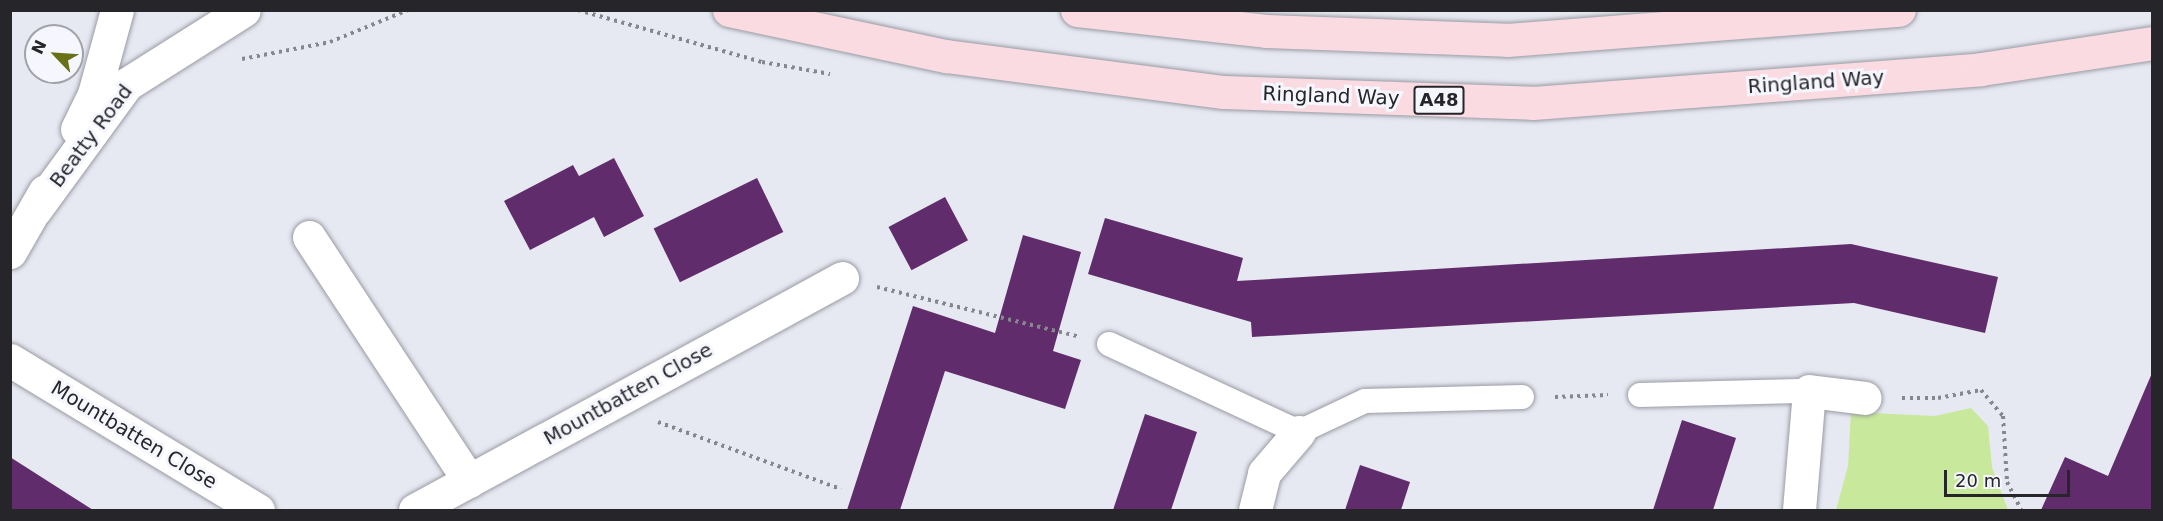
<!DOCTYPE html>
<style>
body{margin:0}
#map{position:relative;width:2163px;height:521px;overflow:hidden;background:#e7e9f2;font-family:"DejaVu Sans",sans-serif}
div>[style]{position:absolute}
.green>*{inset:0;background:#c8e99b}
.building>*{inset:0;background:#612c6c;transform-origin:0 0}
.path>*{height:4px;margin-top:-2px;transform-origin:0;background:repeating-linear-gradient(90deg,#86878e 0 3px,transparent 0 7.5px)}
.roads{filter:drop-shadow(0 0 2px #999ba3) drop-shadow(0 0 2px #999ba3)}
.lane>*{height:24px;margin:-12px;padding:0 12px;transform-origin:12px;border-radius:12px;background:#fff}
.street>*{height:33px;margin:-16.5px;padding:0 16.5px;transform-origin:16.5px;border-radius:16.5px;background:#fff}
.secondary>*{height:33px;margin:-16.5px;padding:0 16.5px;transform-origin:16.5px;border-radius:16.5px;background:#fff}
.primary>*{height:33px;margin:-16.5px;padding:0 16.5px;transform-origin:16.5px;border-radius:16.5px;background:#fbdbe2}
span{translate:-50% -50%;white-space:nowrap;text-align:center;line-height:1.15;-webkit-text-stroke:6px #f5f6fe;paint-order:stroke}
.shield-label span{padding:2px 4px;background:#f5f6fe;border:2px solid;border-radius:4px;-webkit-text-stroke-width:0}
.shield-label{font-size:18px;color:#26262a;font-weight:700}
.street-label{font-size:20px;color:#26262a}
.frame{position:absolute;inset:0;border:12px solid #26262a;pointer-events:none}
.north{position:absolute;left:24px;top:24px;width:60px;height:60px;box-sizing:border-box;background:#f5f6fe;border:2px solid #a2a3a9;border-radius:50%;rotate:295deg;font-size:16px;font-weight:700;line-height:24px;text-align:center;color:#26262a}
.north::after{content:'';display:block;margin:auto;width:21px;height:27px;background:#687018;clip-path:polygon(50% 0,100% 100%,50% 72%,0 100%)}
.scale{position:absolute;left:1944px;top:470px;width:126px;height:27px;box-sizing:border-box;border:3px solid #26262a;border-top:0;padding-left:8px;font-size:18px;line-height:21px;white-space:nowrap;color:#26262a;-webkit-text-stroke:4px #f5f6fe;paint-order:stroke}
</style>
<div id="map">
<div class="green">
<i style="clip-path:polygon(1971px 408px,1988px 426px,1992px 467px,2008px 510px,1836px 510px,1848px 466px,1851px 412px,1935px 416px)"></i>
</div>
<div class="building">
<i style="clip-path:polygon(614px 158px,644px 216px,604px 237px,594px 217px,530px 250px,504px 201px,573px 165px,579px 176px)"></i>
<i style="left:757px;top:178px;width:60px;height:115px;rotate:64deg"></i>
<i style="left:945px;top:197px;width:49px;height:64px;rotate:62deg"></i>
<i style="clip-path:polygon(1105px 218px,1243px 258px,1237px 281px,1851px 244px,1998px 277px,1985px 333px,1854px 303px,1252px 337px,1251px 322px,1088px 274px)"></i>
<i style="clip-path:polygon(1023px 235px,1081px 252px,1053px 351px,1081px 360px,1065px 409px,945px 371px,900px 510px,847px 510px,913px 306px,995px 333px)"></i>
<i style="clip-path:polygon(2152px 373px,2152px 510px,2041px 510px,2065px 457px,2108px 476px)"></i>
<i style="clip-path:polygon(1145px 414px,1197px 432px,1171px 510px,1113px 510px)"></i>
<i style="clip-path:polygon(1682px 420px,1736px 438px,1713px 510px,1653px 510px)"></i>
<i style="clip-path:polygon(10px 457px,93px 510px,10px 510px)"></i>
<i style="clip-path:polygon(1360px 465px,1410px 482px,1401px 510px,1345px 510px)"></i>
</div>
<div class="path">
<i style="left:578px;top:10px;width:191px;rotate:15.8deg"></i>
<i style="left:762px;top:62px;width:69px;rotate:10deg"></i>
<i style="left:242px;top:59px;width:90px;rotate:-10.9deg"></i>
<i style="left:330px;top:42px;width:84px;rotate:-22.3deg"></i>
<i style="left:877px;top:287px;width:206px;rotate:13.8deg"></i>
<i style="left:1555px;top:397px;width:53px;rotate:-2.2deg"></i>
<i style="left:1902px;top:398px;width:36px"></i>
<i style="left:1938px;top:398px;width:44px;rotate:-10.5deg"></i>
<i style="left:1981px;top:390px;width:34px;rotate:50deg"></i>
<i style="left:2003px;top:416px;width:66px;rotate:86.5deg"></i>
<i style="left:2007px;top:482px;width:31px;rotate:63deg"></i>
<i style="left:658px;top:422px;width:195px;rotate:20.1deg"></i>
</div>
<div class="roads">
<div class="lane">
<i style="left:1109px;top:344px;width:209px;rotate:24.9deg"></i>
<i style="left:1299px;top:432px;width:73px;rotate:-25.2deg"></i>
<i style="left:1365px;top:401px;width:157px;rotate:-1.5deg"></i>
<i style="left:1640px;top:395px;width:169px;rotate:-1.4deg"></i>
</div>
<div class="street">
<i style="left:309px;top:237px;width:292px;rotate:56.7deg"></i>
<i style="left:10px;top:360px;width:290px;rotate:31.2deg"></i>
<i style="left:415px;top:510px;width:486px;rotate:-28.5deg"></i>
<i style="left:1255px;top:510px;width:38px;rotate:-76deg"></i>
<i style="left:1264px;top:473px;width:54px;rotate:-49.5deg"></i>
<i style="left:1799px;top:510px;width:119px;rotate:-85.2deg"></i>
<i style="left:1809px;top:391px;width:56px;rotate:7.1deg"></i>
</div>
<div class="secondary">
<i style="left:77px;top:129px;width:39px;rotate:-64deg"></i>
<i style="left:94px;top:94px;width:87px;rotate:-74.7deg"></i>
<i style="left:35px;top:210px;width:156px;rotate:-53.9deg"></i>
<i style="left:127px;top:84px;width:138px;rotate:-32.3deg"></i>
<i style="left:10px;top:252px;width:70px;rotate:-60.2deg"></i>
</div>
<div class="primary">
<i style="left:729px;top:10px;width:222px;rotate:12deg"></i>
<i style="left:946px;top:56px;width:280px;rotate:7.4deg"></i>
<i style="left:1224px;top:92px;width:309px;rotate:2deg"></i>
<i style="left:1533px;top:103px;width:449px;rotate:-4.3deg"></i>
<i style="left:1981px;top:69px;width:173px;rotate:-8.6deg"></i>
<i style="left:1077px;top:10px;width:190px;rotate:6.3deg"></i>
<i style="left:1266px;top:31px;width:241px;rotate:2.1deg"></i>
<i style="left:1507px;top:40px;width:393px;rotate:-4.4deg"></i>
</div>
</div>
<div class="shield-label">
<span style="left:1439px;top:100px">A48</span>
</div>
<div class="street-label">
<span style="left:1816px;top:82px;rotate:-4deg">Ringland Way</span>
<span style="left:1331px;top:96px;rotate:2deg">Ringland Way</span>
<span style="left:91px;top:136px;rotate:-53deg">Beatty Road</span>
<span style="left:628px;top:394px;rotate:-29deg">Mountbatten Close</span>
<span style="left:134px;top:435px;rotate:31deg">Mountbatten Close</span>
</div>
<div class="frame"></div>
<div class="north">N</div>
<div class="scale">20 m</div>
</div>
